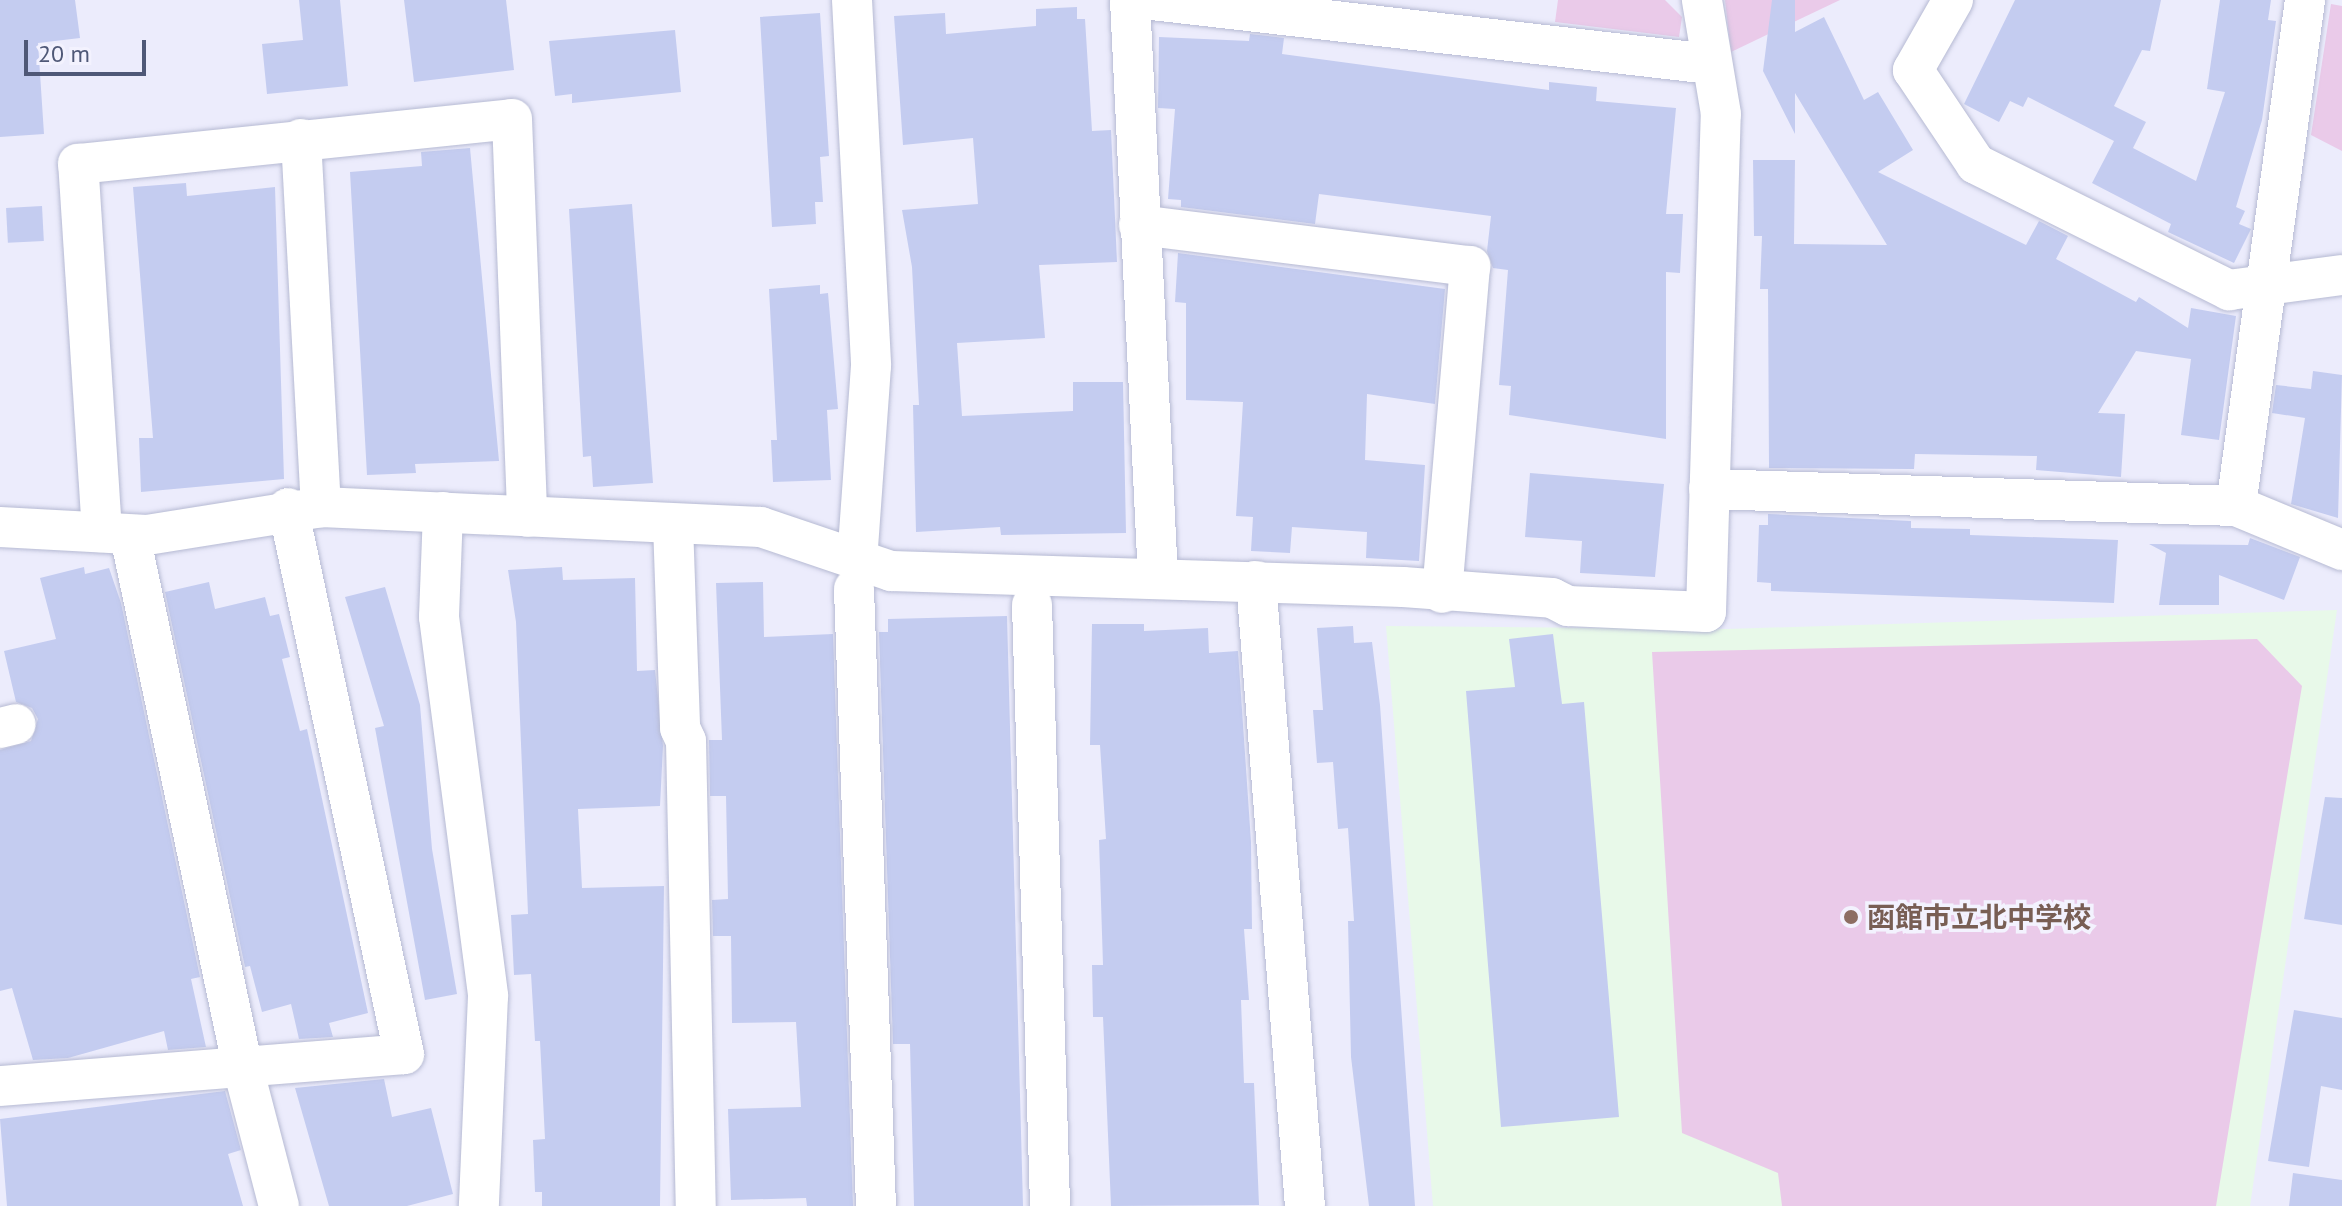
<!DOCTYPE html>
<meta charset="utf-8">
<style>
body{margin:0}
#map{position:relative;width:2342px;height:1206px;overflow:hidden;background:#ececfc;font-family:"PT Sans","Noto Sans JP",sans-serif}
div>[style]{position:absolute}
.education>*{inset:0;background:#e8f9e9}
.green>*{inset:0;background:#eacae9}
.building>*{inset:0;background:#c4ccf0;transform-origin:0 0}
.roads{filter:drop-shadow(0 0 2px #b6bad3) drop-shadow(0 0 2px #b6bad3)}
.minor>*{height:40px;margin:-20px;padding:0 20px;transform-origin:20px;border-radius:20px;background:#fff}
.dots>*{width:22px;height:22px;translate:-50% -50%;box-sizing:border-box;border:4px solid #f3f2fe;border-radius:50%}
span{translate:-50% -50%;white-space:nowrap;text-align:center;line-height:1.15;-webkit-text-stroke:7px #f3f2fe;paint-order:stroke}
.education-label{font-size:28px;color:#785e54;font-weight:700}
.left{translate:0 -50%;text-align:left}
.scale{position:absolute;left:24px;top:40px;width:122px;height:36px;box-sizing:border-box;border:4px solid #4f5877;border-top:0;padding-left:10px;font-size:24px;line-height:28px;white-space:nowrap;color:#4f5877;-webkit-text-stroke:6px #f3f2fe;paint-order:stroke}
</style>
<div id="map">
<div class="education">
<i style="clip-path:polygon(2337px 610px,2250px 1206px,1433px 1206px,1386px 626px,1727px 629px)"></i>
</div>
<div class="green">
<i style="clip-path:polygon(1558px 0,1665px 0,1682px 17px,1679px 37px,1555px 22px)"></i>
<i style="clip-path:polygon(1725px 0,1840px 0,1731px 52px)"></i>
<i style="clip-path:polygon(2331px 4px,2342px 6px,2342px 151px,2311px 135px)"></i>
<i style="clip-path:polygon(2257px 639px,2302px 686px,2216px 1206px,1782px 1206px,1778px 1173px,1682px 1133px,1652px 652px)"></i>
</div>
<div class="building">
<i style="clip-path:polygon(0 0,75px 0,80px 38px,38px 43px,44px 134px,0 137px)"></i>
<i style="clip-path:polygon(299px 0,340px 0,348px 86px,267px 94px,262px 44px,303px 40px)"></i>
<i style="clip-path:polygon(404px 0,506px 0,514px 70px,414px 82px)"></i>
<i style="clip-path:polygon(1772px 0,1795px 0,1795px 32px,1824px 17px,1864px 100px,1878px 92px,1913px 150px,1878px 172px,2026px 245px,2039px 221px,2068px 236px,2056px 259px,2136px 302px,2139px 297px,2188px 328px,2191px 308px,2236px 316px,2219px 440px,2181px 435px,2191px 359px,2136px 351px,2098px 413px,2125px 414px,2121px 477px,2036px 470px,2037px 456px,1915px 454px,1914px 469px,1769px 468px,1768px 289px,1760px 289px,1762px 236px,1754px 236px,1753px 160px,1795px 160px,1794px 244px,1887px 245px,1795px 93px,1795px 134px,1763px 71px)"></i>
<i style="clip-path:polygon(2015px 0,2161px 0,2150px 51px,2142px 50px,2114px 106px,2146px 122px,2133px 148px,2196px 181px,2225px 92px,2207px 89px,2220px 0,2271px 0,2268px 20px,2276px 21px,2262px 120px,2236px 207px,2245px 211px,2239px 224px,2251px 229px,2234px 263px,2168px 232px,2171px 224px,2092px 183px,2114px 141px,2028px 97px,2023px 107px,2010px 101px,1999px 122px,1964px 104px)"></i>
<i style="clip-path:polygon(1077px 7px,1077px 19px,1085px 19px,1092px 131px,1111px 130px,1117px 262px,1039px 265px,1045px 338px,957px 343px,962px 416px,1073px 411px,1073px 382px,1123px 382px,1126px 533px,1001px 535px,1000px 527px,916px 532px,913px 405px,919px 405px,912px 267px,902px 210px,978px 204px,973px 138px,903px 145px,894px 16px,945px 13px,946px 34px,1036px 26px,1036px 9px)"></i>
<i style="clip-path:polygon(820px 13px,829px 156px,820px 157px,823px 202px,815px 202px,816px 224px,772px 227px,760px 17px)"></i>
<i style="clip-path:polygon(675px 30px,681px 92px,572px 103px,572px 94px,555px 96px,549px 41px)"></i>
<i style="clip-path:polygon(1250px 34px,1284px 38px,1282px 54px,1549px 90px,1549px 82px,1597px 87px,1596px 101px,1676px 108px,1666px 214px,1683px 214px,1680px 273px,1666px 272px,1666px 439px,1509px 415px,1511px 386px,1499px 385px,1508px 270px,1493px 268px,1487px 251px,1491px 216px,1319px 194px,1315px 224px,1181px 207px,1181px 200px,1168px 199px,1175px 109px,1158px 108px,1159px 37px,1249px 41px)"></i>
<i style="clip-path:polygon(470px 148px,499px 461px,415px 464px,416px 473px,367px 475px,350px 172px,422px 166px,421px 152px)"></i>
<i style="clip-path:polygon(186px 183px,187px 196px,275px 187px,284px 479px,141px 492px,139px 438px,153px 438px,133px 187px)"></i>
<i style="clip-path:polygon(632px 204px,653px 483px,593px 487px,591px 456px,583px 457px,569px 209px)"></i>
<i style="left:42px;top:206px;width:35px;height:36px;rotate:87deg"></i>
<i style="clip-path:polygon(1178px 253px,1445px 289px,1435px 404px,1367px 394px,1365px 460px,1425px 465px,1419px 561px,1366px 558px,1367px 532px,1292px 527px,1290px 553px,1251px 551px,1253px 517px,1236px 516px,1243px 402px,1186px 400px,1186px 303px,1175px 302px)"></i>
<i style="clip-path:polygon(820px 285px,820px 294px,828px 293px,838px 409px,827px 410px,831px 480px,773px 482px,771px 440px,777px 440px,769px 289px)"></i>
<i style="clip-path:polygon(2313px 371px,2342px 375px,2338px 518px,2291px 504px,2305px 418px,2272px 413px,2276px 385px,2311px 389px)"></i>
<i style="clip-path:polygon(1530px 473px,1664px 484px,1655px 577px,1580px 573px,1582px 541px,1525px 537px)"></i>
<i style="clip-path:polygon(1768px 514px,1911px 521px,1911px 528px,1970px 529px,1970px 535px,2118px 540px,2114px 603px,1771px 591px,1771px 583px,1757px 582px,1759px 525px,1768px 525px)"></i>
<i style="clip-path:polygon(2250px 538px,2300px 557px,2284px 600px,2219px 575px,2219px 605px,2159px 605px,2166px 553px,2149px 544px,2248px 545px)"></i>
<i style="clip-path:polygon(84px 567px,85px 574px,109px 568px,121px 603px,200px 977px,191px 979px,206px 1047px,168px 1050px,164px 1031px,68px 1058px,33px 1060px,12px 988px,0 991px,0 750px,31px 741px,38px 719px,32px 708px,16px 702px,4px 651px,56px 639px,40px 578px)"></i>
<i style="clip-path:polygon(562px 567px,563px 580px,635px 578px,637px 671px,655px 670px,663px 746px,660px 806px,578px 809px,582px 888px,664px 886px,660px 1206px,542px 1206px,542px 1192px,535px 1192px,533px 1140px,545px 1139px,540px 1041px,535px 1041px,531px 974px,514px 975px,511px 915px,528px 914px,516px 622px,508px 570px)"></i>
<i style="clip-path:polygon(209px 582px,215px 609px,265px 597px,270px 616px,279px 614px,290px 657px,282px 659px,300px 731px,307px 729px,368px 1013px,329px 1023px,333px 1037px,299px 1039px,291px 1004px,262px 1012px,250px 966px,245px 967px,165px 592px)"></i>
<i style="clip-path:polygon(763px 582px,764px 637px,833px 634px,853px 1206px,807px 1206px,806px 1198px,731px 1200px,728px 1109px,801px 1107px,796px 1022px,732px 1023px,731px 936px,713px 936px,712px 900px,728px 899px,726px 796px,710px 796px,709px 740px,722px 740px,716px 583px)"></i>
<i style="clip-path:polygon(385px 587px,420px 705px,432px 849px,457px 994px,425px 1000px,375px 728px,384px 726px,345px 597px)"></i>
<i style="clip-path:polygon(1007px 616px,1023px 1206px,914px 1206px,910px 1044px,893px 1044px,879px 632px,888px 632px,888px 619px)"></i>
<i style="clip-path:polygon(1092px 624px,1144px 624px,1144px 631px,1208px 628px,1209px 653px,1238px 651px,1251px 842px,1252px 929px,1244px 929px,1249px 1000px,1241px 1000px,1244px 1083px,1254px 1083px,1259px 1205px,1111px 1206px,1103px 1017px,1093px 1017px,1092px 965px,1103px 965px,1099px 840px,1106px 839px,1100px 745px,1090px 745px)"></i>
<i style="clip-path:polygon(1353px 626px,1354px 643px,1372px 642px,1380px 705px,1415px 1206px,1369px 1206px,1351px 1057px,1348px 921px,1354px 921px,1348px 828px,1338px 829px,1333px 762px,1317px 763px,1313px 710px,1323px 710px,1317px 628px)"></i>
<i style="clip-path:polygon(1553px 634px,1562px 704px,1584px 702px,1619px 1117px,1501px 1127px,1466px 691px,1515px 687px,1509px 639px)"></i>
<i style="clip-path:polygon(2325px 797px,2342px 798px,2342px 925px,2304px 919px)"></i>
<i style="clip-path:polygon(2294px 1010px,2342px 1018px,2342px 1090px,2321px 1086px,2309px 1167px,2268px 1161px)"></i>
<i style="clip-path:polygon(384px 1079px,392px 1117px,431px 1108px,453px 1194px,407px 1206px,329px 1206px,295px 1088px)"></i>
<i style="clip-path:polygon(225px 1091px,241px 1150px,228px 1154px,243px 1206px,7px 1206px,0 1119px)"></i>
<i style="clip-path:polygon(2293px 1173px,2342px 1180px,2342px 1206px,2289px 1206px)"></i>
</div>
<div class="roads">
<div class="minor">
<i style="left:852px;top:0;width:366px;rotate:87deg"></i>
<i style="left:871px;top:366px;width:195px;rotate:94.1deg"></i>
<i style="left:1130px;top:0;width:579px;rotate:87.23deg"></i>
<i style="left:1152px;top:0;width:562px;rotate:6.54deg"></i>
<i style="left:1953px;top:0;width:81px;rotate:119.7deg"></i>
<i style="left:1913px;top:70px;width:113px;rotate:56.2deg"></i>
<i style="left:1976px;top:164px;width:283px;rotate:26.5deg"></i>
<i style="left:2229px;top:290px;width:114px;rotate:-7.6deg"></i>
<i style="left:301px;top:139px;width:369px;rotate:86.9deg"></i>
<i style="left:1139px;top:225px;width:334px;rotate:7.1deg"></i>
<i style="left:1470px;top:266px;width:328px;rotate:94.9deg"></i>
<i style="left:1709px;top:489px;width:527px;rotate:1.85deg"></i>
<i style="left:2236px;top:506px;width:115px;rotate:22.5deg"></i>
<i style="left:2236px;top:506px;width:511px;rotate:-82.23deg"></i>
<i style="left:443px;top:512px;width:105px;rotate:92.2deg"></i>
<i style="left:439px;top:617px;width:382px;rotate:82.6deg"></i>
<i style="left:488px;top:996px;width:210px;rotate:92.5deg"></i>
<i style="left:673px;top:524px;width:204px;rotate:88deg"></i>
<i style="left:680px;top:728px;width:14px;rotate:65deg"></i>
<i style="left:686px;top:741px;width:465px;rotate:88.8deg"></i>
<i style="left:0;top:527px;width:147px;rotate:3.1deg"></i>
<i style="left:147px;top:535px;width:176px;rotate:-9.1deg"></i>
<i style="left:321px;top:507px;width:440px;rotate:2.6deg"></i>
<i style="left:761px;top:527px;width:137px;rotate:18.7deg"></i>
<i style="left:891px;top:571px;width:512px;rotate:1.79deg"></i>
<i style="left:1403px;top:587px;width:149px;rotate:4.2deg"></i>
<i style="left:1552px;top:598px;width:18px;rotate:27deg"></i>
<i style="left:1568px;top:606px;width:138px;rotate:2.5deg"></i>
<i style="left:1706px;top:612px;width:498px;rotate:-88.3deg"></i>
<i style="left:1721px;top:114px;width:116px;rotate:-99.5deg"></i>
<i style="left:102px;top:532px;width:369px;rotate:-93.7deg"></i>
<i style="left:78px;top:164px;width:436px;rotate:-5.9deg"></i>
<i style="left:512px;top:119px;width:398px;rotate:87.8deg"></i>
<i style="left:130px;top:536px;width:540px;rotate:78.02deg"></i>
<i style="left:242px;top:1064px;width:147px;rotate:75.4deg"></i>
<i style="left:1256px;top:581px;width:627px;rotate:85.52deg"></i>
<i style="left:854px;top:589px;width:617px;rotate:87.96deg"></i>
<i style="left:1032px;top:605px;width:601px;rotate:88.28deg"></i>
<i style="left:0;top:728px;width:16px;rotate:-14deg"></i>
<i style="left:0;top:1086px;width:405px;rotate:-4.5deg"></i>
<i style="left:404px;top:1054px;width:558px;rotate:-101.99deg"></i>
</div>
</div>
<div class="dots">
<i style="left:1851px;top:917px;background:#8d6e63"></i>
</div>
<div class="education-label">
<span class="left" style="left:1867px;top:917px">函館市立北中学校</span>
</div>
<div class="scale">20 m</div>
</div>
